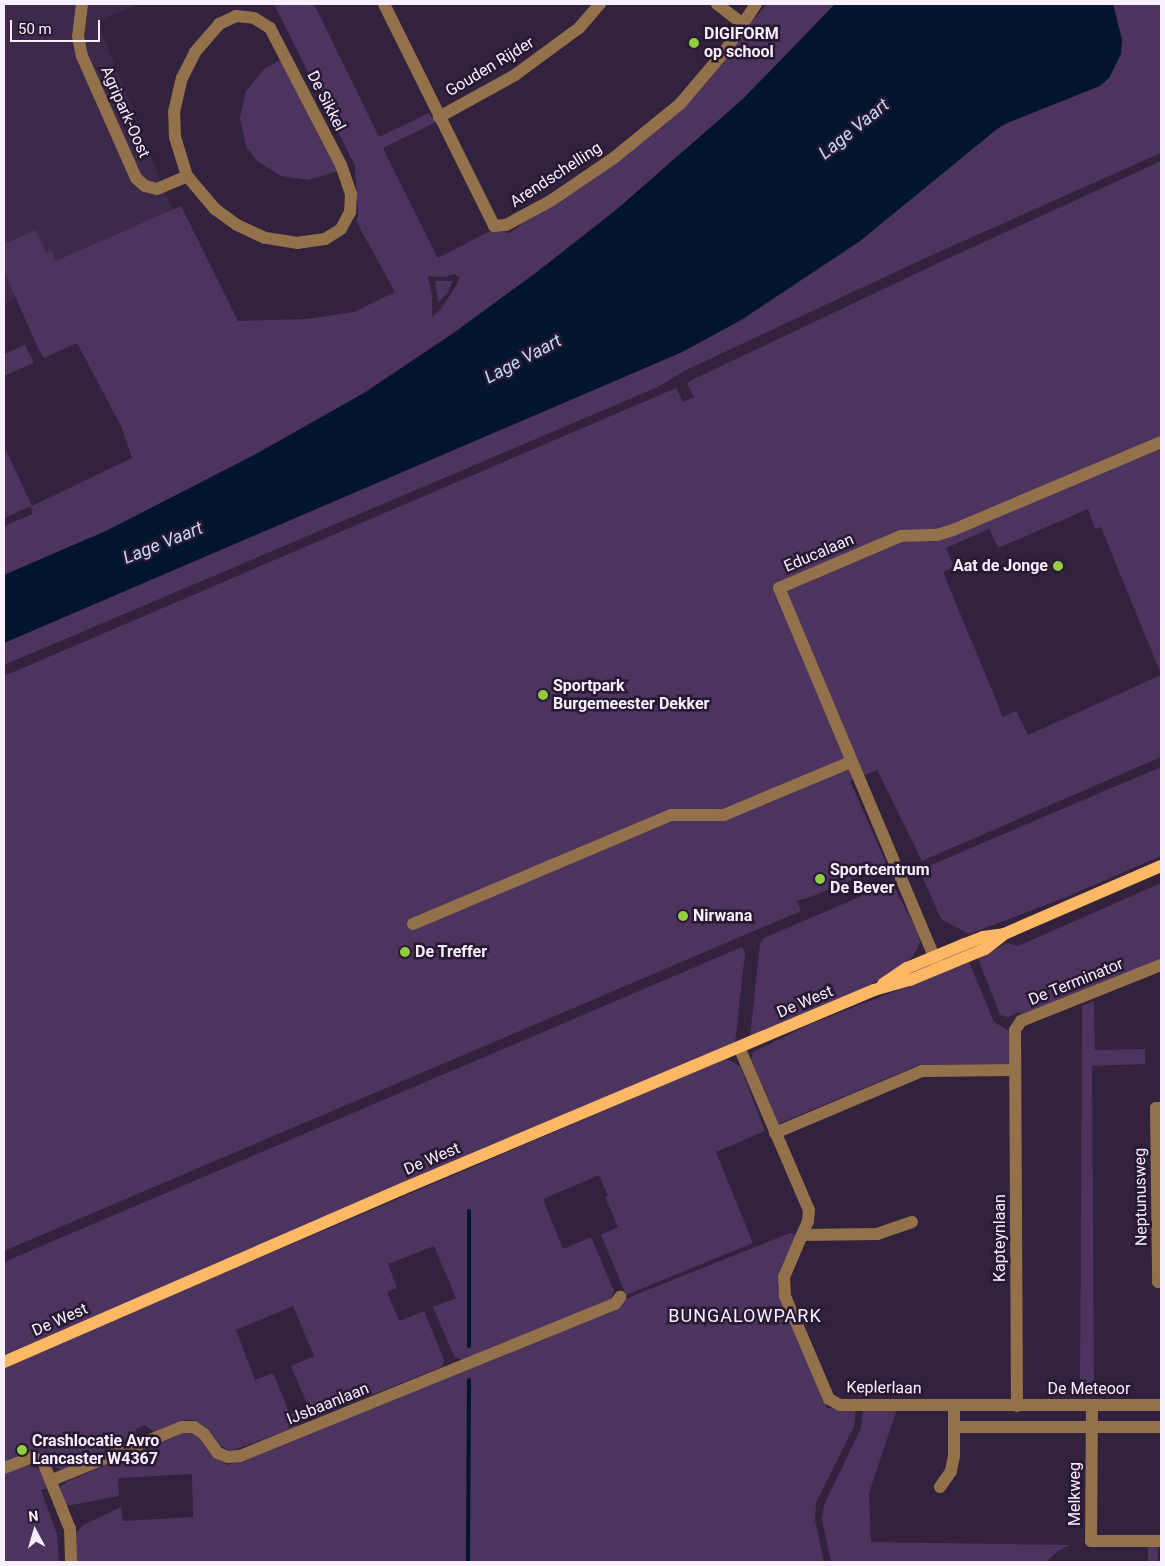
<!DOCTYPE html>
<style>
body{margin:0}
#map{position:relative;width:1165px;height:1566px;overflow:hidden;background:#32223d;font-family:Roboto,sans-serif}
div>[style]{position:absolute}
.built>*{inset:0;background:#3d2a4b}
.green>*{inset:0;background:#4d345f;transform-origin:0 0}
.water>*{inset:0;background:#01162d}
.stream>*{height:4px;margin:-2px;padding:0 2px;transform-origin:2px;border-radius:2px;background:#01162d}
.minor>*{height:12px;margin:-6px;padding:0 6px;transform-origin:6px;border-radius:6px;background:#92714b}
.major>*{height:12px;margin:-6px;padding:0 6px;transform-origin:6px;border-radius:6px;background:#fcb865}
.dots>*{width:14px;height:14px;translate:-50% -50%;box-sizing:border-box;border:2px solid #281932;border-radius:50%}
span{translate:-50% -50%;white-space:nowrap;text-align:center;line-height:1.15;-webkit-text-stroke:5px #281932;paint-order:stroke}
.poi-label{font-size:16px;color:#f8f0ff;font-weight:700}
.left{translate:0 -50%;text-align:left}
.right{translate:-100% -50%;text-align:right}
.street-label{font-size:16px;color:#f8f0ff}
.water-label{font-size:18px;color:#c0daf6;font-style:italic}
.neighbourhood-label{font-size:18px;color:#f8f0ff;letter-spacing:1px}
.frame{position:absolute;inset:0;border:5px solid #f8f0ff;pointer-events:none}
.north{position:absolute;left:10px;top:1506px;width:50px;height:50px;-webkit-text-stroke:4px #281932;paint-order:stroke;rotate:354deg;font-size:14px;font-weight:700;line-height:20px;text-align:center;color:#f8f0ff}
.north::after{content:'';display:block;margin:auto;width:18px;height:22px;background:#f8f0ff;clip-path:polygon(50% 0,100% 100%,50% 72%,0 100%)}
.scale{position:absolute;left:10px;top:20px;width:90px;height:22px;box-sizing:border-box;border:2px solid #f8f0ff;border-top:0;padding-left:6px;font-size:15px;line-height:18px;white-space:nowrap;color:#f8f0ff;-webkit-text-stroke:4px #281932;paint-order:stroke}
</style>
<div id="map">
<div class="built">
<i style="clip-path:polygon(4px 4px,140px 4px,97px 21px,181px 232px,4px 304px)"></i>
</div>
<div class="green">
<i style="clip-path:polygon(evenodd,274px 4px,314px 4px,379px 137px,429px 113px,436px 122px,383px 148px,438px 258px,490px 231px,509px 233px,560px 198px,673px 112px,767px 4px,835px 4px,743px 99px,616px 210px,537px 272px,455px 332px,364px 393px,257px 454px,106px 531px,4px 575px,4px 526px,32px 514px,31px 506px,4px 518px,4px 446px,32px 506px,132px 458px,122px 428px,77px 343px,44px 358px,38px 348px,4px 271px,4px 244px,36px 230px,46px 253px,52px 251px,56px 261px,181px 206px,238px 321px,307px 319px,354px 312px,395px 292px,356px 221px,358px 216px,355px 166px,274px 4px,454px 274px,460px 277px,456px 286px,441px 309px,432px 317px,432px 296px,428px 276px,445px 277px,454px 274px)"></i>
<i style="clip-path:polygon(1113px 4px,1161px 4px,1161px 153px,932px 255px,714px 357px,684px 371px,658px 387px,4px 665px,4px 643px,682px 352px,741px 320px,860px 241px,991px 133px,1013px 120px,1122px 40px)"></i>
<i style="clip-path:polygon(282px 59px,338px 171px,308px 180px,281px 176px,257px 161px,246px 146px,240px 118px,246px 91px,264px 69px)"></i>
<i style="clip-path:polygon(1161px 161px,1161px 674px,1101px 527px,1095px 529px,1088px 509px,998px 548px,989px 529px,946px 548px,954px 567px,943px 572px,1003px 717px,1016px 711px,1028px 735px,1161px 675px,1161px 757px,922px 861px,877px 770px,850px 781px,887px 865px,808px 898px,797px 901px,801px 911px,4px 1251px,4px 676px,676px 388px,683px 402px,694px 397px,687px 383px,692px 380px,936px 264px)"></i>
<i style="clip-path:polygon(435px 281px,453px 281px,447px 294px,438px 302px)"></i>
<i style="clip-path:polygon(25px 345px,34px 363px,4px 376px,4px 354px)"></i>
<i style="clip-path:polygon(1161px 767px,1161px 856px,1069px 896px,969px 934px,941px 919px,922px 876px,924px 868px)"></i>
<i style="clip-path:polygon(892px 883px,918px 933px,920px 943px,913px 956px,899px 969px,856px 992px,750px 1037px,760px 944px,764px 938px)"></i>
<i style="clip-path:polygon(1161px 883px,1161px 959px,1021px 1015px,1019px 1012px,1008px 1017px,1000px 1015px,978px 958px,1007px 943px,1018px 946px)"></i>
<i style="clip-path:polygon(742px 947px,745px 953px,735px 1043px,4px 1355px,4px 1262px)"></i>
<i style="clip-path:polygon(969px 962px,994px 1022px,1011px 1032px,1009px 1064px,919px 1065px,778px 1124px,751px 1059px,753px 1052px,811px 1024px)"></i>
<i style="clip-path:polygon(1094px 1001px,1095px 1050px,1145px 1049px,1145px 1064px,1092px 1066px,1094px 1396px,1080px 1396px,1082px 1006px)"></i>
<i style="clip-path:polygon(723px 1060px,729px 1060px,740px 1066px,765px 1131px,716px 1152px,753px 1243px,626px 1295px,601px 1235px,618px 1227px,605px 1197px,608px 1196px,599px 1175px,543px 1199px,563px 1249px,591px 1237px,614px 1291px,610px 1301px,464px 1360px,459px 1359px,454px 1356px,433px 1307px,456px 1298px,434px 1246px,388px 1264px,397px 1288px,387px 1292px,399px 1321px,424px 1311px,444px 1360px,442px 1367px,316px 1417px,311px 1413px,291px 1366px,314px 1356px,293px 1306px,236px 1330px,255px 1380px,273px 1373px,290px 1414px,299px 1411px,301px 1420px,296px 1427px,231px 1451px,219px 1445px,208px 1429px,195px 1420px,184px 1420px,154px 1432px,145px 1425px,136px 1429px,136px 1440px,62px 1470px,53px 1466px,39px 1451px,27px 1452px,4px 1462px,4px 1367px)"></i>
<i style="clip-path:polygon(790px 1233px,796px 1235px,781px 1269px,777px 1288px,827px 1408px,856px 1409px,854px 1426px,816px 1503px,815px 1520px,824px 1562px,75px 1562px,75px 1534px,83px 1525px,121px 1507px,123px 1521px,193px 1517px,192px 1474px,118px 1478px,119px 1496px,66px 1506px,61px 1490px,61px 1486px,68px 1481px,186px 1432px,198px 1435px,216px 1458px,228px 1465px,619px 1308px,625px 1299px)"></i>
<i style="clip-path:polygon(863px 1409px,897px 1409px,869px 1493px,871px 1542px,1070px 1545px,1058px 1551px,1046px 1562px,831px 1562px,822px 1519px,824px 1505px,861px 1428px)"></i>
<i style="clip-path:polygon(30px 1465px,40px 1470px,48px 1488px,41px 1490px,57px 1534px,59px 1562px,4px 1562px,4px 1473px)"></i>
<i style="left:1148px;top:1545px;width:10px;height:17px"></i>
</div>
<div class="water">
<i style="clip-path:polygon(835px 4px,1113px 4px,1122px 40px,1121px 54px,1109px 78px,1100px 86px,1002px 125px,860px 241px,741px 320px,682px 352px,4px 643px,4px 575px,106px 531px,256px 454px,364px 393px,455px 332px,537px 272px,616px 210px,743px 99px)"></i>
</div>
<div class="stream">
<i style="left:469px;top:1346px;width:135px;rotate:-90deg"></i>
<i style="left:468px;top:1562px;width:182px;rotate:-89.7deg"></i>
</div>
<div class="minor">
<i style="left:82px;top:4px;width:32px;rotate:97deg"></i>
<i style="left:78px;top:36px;width:20px;rotate:79deg"></i>
<i style="left:82px;top:56px;width:133px;rotate:66.1deg"></i>
<i style="left:136px;top:178px;width:12px;rotate:42deg"></i>
<i style="left:145px;top:186px;width:12px;rotate:14deg"></i>
<i style="left:157px;top:189px;width:33px;rotate:-23deg"></i>
<i style="left:384px;top:4px;width:248px;rotate:63.6deg"></i>
<i style="left:494px;top:226px;width:12px;rotate:-5deg"></i>
<i style="left:506px;top:225px;width:52px;rotate:-28.5deg"></i>
<i style="left:552px;top:200px;width:76px;rotate:-34.3deg"></i>
<i style="left:615px;top:157px;width:84px;rotate:-39.2deg"></i>
<i style="left:680px;top:104px;width:70px;rotate:-49.7deg"></i>
<i style="left:725px;top:51px;width:56px;rotate:-56.6deg"></i>
<i style="left:717px;top:4px;width:31px;rotate:38deg"></i>
<i style="left:236px;top:16px;width:18px;rotate:6deg"></i>
<i style="left:254px;top:18px;width:19px;rotate:32deg"></i>
<i style="left:270px;top:28px;width:154px;rotate:62.6deg"></i>
<i style="left:341px;top:165px;width:31px;rotate:71deg"></i>
<i style="left:351px;top:194px;width:18px;rotate:93deg"></i>
<i style="left:350px;top:212px;width:19px;rotate:118deg"></i>
<i style="left:341px;top:229px;width:19px;rotate:148deg"></i>
<i style="left:325px;top:239px;width:27px;rotate:172deg"></i>
<i style="left:298px;top:243px;width:33px;rotate:-171deg"></i>
<i style="left:265px;top:238px;width:31px;rotate:-155deg"></i>
<i style="left:237px;top:225px;width:27px;rotate:-144deg"></i>
<i style="left:215px;top:209px;width:43px;rotate:-130.3deg"></i>
<i style="left:187px;top:176px;width:41px;rotate:-107.1deg"></i>
<i style="left:175px;top:137px;width:25px;rotate:-92deg"></i>
<i style="left:174px;top:112px;width:35px;rotate:-77deg"></i>
<i style="left:182px;top:78px;width:29px;rotate:-63deg"></i>
<i style="left:195px;top:52px;width:37px;rotate:-49deg"></i>
<i style="left:219px;top:24px;width:19px;rotate:-25deg"></i>
<i style="left:439px;top:117px;width:87px;rotate:-28.9deg"></i>
<i style="left:515px;top:75px;width:79px;rotate:-36.3deg"></i>
<i style="left:579px;top:28px;width:32px;rotate:-49deg"></i>
<i style="left:413px;top:924px;width:280px;rotate:-22.9deg"></i>
<i style="left:671px;top:815px;width:53px"></i>
<i style="left:724px;top:815px;width:138px;rotate:-22.7deg"></i>
<i style="left:938px;top:966px;width:410px;rotate:-112.8deg"></i>
<i style="left:779px;top:588px;width:133px;rotate:-23.1deg"></i>
<i style="left:901px;top:536px;width:36px;rotate:-2deg"></i>
<i style="left:937px;top:535px;width:17px;rotate:-17deg"></i>
<i style="left:953px;top:530px;width:226px;rotate:-22.9deg"></i>
<i style="left:739px;top:1047px;width:177px;rotate:66.8deg"></i>
<i style="left:809px;top:1210px;width:11px;rotate:95deg"></i>
<i style="left:808px;top:1221px;width:61px;rotate:113.2deg"></i>
<i style="left:784px;top:1277px;width:19px;rotate:87deg"></i>
<i style="left:785px;top:1296px;width:112px;rotate:66.9deg"></i>
<i style="left:829px;top:1399px;width:13px;rotate:29deg"></i>
<i style="left:840px;top:1405px;width:321px"></i>
<i style="left:1161px;top:1108px;width:5px;rotate:180deg"></i>
<i style="left:1156px;top:1108px;width:174px;rotate:89.3deg"></i>
<i style="left:1158px;top:1282px;width:3px"></i>
<i style="left:775px;top:1133px;width:160px;rotate:-22.9deg"></i>
<i style="left:922px;top:1071px;width:93px;rotate:-0.6deg"></i>
<i style="left:802px;top:1235px;width:75px;rotate:-0.8deg"></i>
<i style="left:877px;top:1234px;width:37px;rotate:-19deg"></i>
<i style="left:1092px;top:1405px;width:136px;rotate:90.4deg"></i>
<i style="left:1091px;top:1541px;width:70px"></i>
<i style="left:1017px;top:1406px;width:376px;rotate:-90.3deg"></i>
<i style="left:1015px;top:1030px;width:11px;rotate:-56deg"></i>
<i style="left:1021px;top:1021px;width:151px;rotate:-21.8deg"></i>
<i style="left:954px;top:1427px;width:207px"></i>
<i style="left:4px;top:1468px;width:31px;rotate:-21deg"></i>
<i style="left:33px;top:1457px;width:11px;rotate:27deg"></i>
<i style="left:43px;top:1462px;width:72px;rotate:68.1deg"></i>
<i style="left:70px;top:1529px;width:33px;rotate:88deg"></i>
<i style="left:52px;top:1480px;width:140px;rotate:-22.2deg"></i>
<i style="left:182px;top:1427px;width:12px"></i>
<i style="left:194px;top:1427px;width:12px;rotate:35deg"></i>
<i style="left:204px;top:1434px;width:24px;rotate:54deg"></i>
<i style="left:218px;top:1453px;width:11px;rotate:22deg"></i>
<i style="left:228px;top:1457px;width:12px;rotate:-5deg"></i>
<i style="left:240px;top:1456px;width:405px;rotate:-22.1deg"></i>
<i style="left:615px;top:1304px;width:9px;rotate:-54deg"></i>
<i style="left:940px;top:1487px;width:19px;rotate:-55deg"></i>
<i style="left:951px;top:1471px;width:16px;rotate:-79deg"></i>
<i style="left:954px;top:1455px;width:49px;rotate:-90deg"></i>
</div>
<div class="major">
<i style="left:883px;top:984px;width:29px;rotate:-34deg"></i>
<i style="left:907px;top:968px;width:63px;rotate:-22.5deg"></i>
<i style="left:965px;top:944px;width:19px;rotate:-21deg"></i>
<i style="left:983px;top:937px;width:21px;rotate:-8deg"></i>
<i style="left:4px;top:1362px;width:434px;rotate:-23.5deg"></i>
<i style="left:402px;top:1189px;width:512px;rotate:-22.86deg"></i>
<i style="left:874px;top:990px;width:37px;rotate:-16deg"></i>
<i style="left:910px;top:980px;width:81px;rotate:-22.5deg"></i>
<i style="left:985px;top:949px;width:24px;rotate:-38deg"></i>
<i style="left:1004px;top:934px;width:171px;rotate:-23.4deg"></i>
</div>
<div class="dots">
<i style="left:694px;top:43px;background:#91cd40"></i>
<i style="left:1058px;top:566px;background:#91cd40"></i>
<i style="left:543px;top:695px;background:#91cd40"></i>
<i style="left:820px;top:879px;background:#91cd40"></i>
<i style="left:683px;top:916px;background:#91cd40"></i>
<i style="left:405px;top:952px;background:#91cd40"></i>
<i style="left:22px;top:1450px;background:#91cd40"></i>
</div>
<div class="poi-label">
<span class="left" style="left:704px;top:43px">DIGIFORM<br>op school</span>
<span class="right" style="left:1048px;top:566px">Aat de Jonge</span>
<span class="left" style="left:553px;top:695px">Sportpark<br>Burgemeester Dekker</span>
<span class="left" style="left:830px;top:879px">Sportcentrum<br>De Bever</span>
<span class="left" style="left:693px;top:916px">Nirwana</span>
<span class="left" style="left:415px;top:952px">De Treffer</span>
<span class="left" style="left:32px;top:1450px">Crashlocatie Avro<br>Lancaster W4367</span>
</div>
<div class="street-label">
<span style="left:490px;top:67px;rotate:-31deg">Gouden Rijder</span>
<span style="left:326px;top:101px;rotate:63deg">De Sikkel</span>
<span style="left:125px;top:112px;rotate:66deg">Agripark-Oost</span>
<span style="left:556px;top:175px;rotate:-33deg">Arendschelling</span>
<span style="left:819px;top:553px;rotate:-23deg">Educalaan</span>
<span style="left:1076px;top:982px;rotate:-22deg">De Terminator</span>
<span style="left:805px;top:1002px;rotate:-23deg">De West</span>
<span style="left:432px;top:1159px;rotate:-23deg">De West</span>
<span style="left:1141px;top:1197px;rotate:-91deg">Neptunusweg</span>
<span style="left:1000px;top:1238px;rotate:-90deg">Kapteynlaan</span>
<span style="left:60px;top:1320px;rotate:-24deg">De West</span>
<span style="left:884px;top:1388px;rotate:1deg">Keplerlaan</span>
<span style="left:1089px;top:1389px">De Meteoor</span>
<span style="left:328px;top:1404px;rotate:-22deg">IJsbaanlaan</span>
<span style="left:1075px;top:1494px;rotate:-90deg">Melkweg</span>
</div>
<div class="water-label">
<span style="left:854px;top:129px;rotate:-39deg">Lage Vaart</span>
<span style="left:523px;top:359px;rotate:-28deg">Lage Vaart</span>
<span style="left:163px;top:543px;rotate:-22deg">Lage Vaart</span>
</div>
<div class="neighbourhood-label">
<span style="left:745px;top:1316px">BUNGALOWPARK</span>
</div>
<div class="frame"></div>
<div class="north">N</div>
<div class="scale">50 m</div>
</div>
